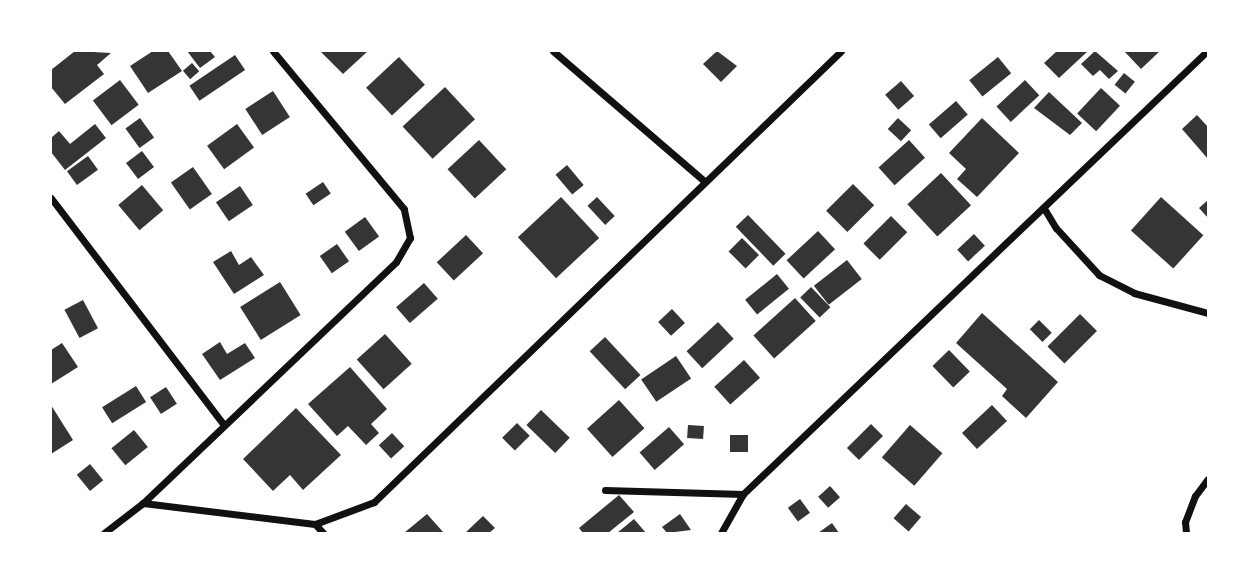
<!DOCTYPE html>
<style>
body{margin:0}
#map{position:relative;width:1259px;height:584px;overflow:hidden;background:#fff;font-family:Jost,sans-serif}
div>[style]{position:absolute}
.building>*{inset:0;background:#353535;transform-origin:0 0}
.minor>*{height:7px;margin:-3.5px;padding:0 3.5px;transform-origin:3.5px;border-radius:3.5px;background:#111}
span{translate:-50% -50%;white-space:nowrap;text-align:center;line-height:1.15;-webkit-text-stroke:5px #fff;paint-order:stroke}
.frame{position:absolute;inset:0;border:52px solid #fff;pointer-events:none}
</style>
<div id="map">
<div class="building">
<i style="clip-path:polygon(75px 51px,111px 53px,97px 65px,104px 74px,65px 104px,51px 87px,51px 70px)"></i>
<i style="clip-path:polygon(153px 51px,168px 51px,182px 71px,148px 93px,130px 66px)"></i>
<i style="clip-path:polygon(187px 51px,210px 51px,215px 57px,200px 68px)"></i>
<i style="clip-path:polygon(320px 51px,368px 51px,343px 74px)"></i>
<i style="clip-path:polygon(717px 51px,737px 66px,721px 82px,703px 64px)"></i>
<i style="clip-path:polygon(1057px 51px,1088px 51px,1059px 78px,1044px 63px)"></i>
<i style="clip-path:polygon(1095px 51px,1118px 71px,1109px 79px,1100px 70px,1093px 76px,1081px 64px)"></i>
<i style="clip-path:polygon(1124px 51px,1160px 51px,1141px 69px)"></i>
<i style="left:235px;top:55px;width:18px;height:55px;rotate:56deg"></i>
<i style="left:399px;top:57px;width:38px;height:45px;rotate:47deg"></i>
<i style="left:998px;top:57px;width:21px;height:37px;rotate:51deg"></i>
<i style="left:192px;top:63px;width:11px;height:12px;rotate:49deg"></i>
<i style="left:1124px;top:73px;width:14px;height:15px;rotate:39deg"></i>
<i style="left:120px;top:80px;width:31px;height:34px;rotate:53deg"></i>
<i style="left:1025px;top:80px;width:21px;height:39px;rotate:47deg"></i>
<i style="left:901px;top:81px;width:20px;height:21px;rotate:49deg"></i>
<i style="left:445px;top:87px;width:44px;height:58px;rotate:47deg"></i>
<i style="left:1101px;top:88px;width:26px;height:35px;rotate:43deg"></i>
<i style="left:273px;top:91px;width:31px;height:33px;rotate:57deg"></i>
<i style="clip-path:polygon(1049px 92px,1082px 123px,1070px 135px,1034px 108px)"></i>
<i style="left:956px;top:101px;width:18px;height:36px;rotate:49deg"></i>
<i style="clip-path:polygon(1197px 115px,1208px 127px,1208px 159px,1182px 129px)"></i>
<i style="left:140px;top:118px;width:24px;height:18px;rotate:54deg"></i>
<i style="left:898px;top:118px;width:18px;height:15px;rotate:43deg"></i>
<i style="clip-path:polygon(982px 118px,1019px 153px,977px 197px,957px 179px,966px 169px,949px 153px)"></i>
<i style="clip-path:polygon(95px 124px,106px 138px,65px 170px,51px 152px,51px 138px,59px 131px,70px 144px)"></i>
<i style="left:237px;top:124px;width:29px;height:37px;rotate:54deg"></i>
<i style="left:479px;top:140px;width:40px;height:43px;rotate:47deg"></i>
<i style="left:909px;top:140px;width:24px;height:41px;rotate:48deg"></i>
<i style="left:142px;top:151px;width:20px;height:20px;rotate:53deg"></i>
<i style="left:88px;top:156px;width:17px;height:26px;rotate:54deg"></i>
<i style="left:567px;top:165px;width:26px;height:15px;rotate:50deg"></i>
<i style="left:193px;top:167px;width:33px;height:27px;rotate:55deg"></i>
<i style="left:941px;top:173px;width:44px;height:46px;rotate:47deg"></i>
<i style="left:323px;top:182px;width:14px;height:21px;rotate:56deg"></i>
<i style="left:853px;top:184px;width:30px;height:38px;rotate:45deg"></i>
<i style="left:142px;top:185px;width:33px;height:31px;rotate:50deg"></i>
<i style="left:240px;top:186px;width:23px;height:29px;rotate:56deg"></i>
<i style="left:561px;top:197px;width:56px;height:59px;rotate:47deg"></i>
<i style="left:597px;top:197px;width:26px;height:13px;rotate:47deg"></i>
<i style="left:1161px;top:197px;width:57px;height:45px;rotate:42deg"></i>
<i style="clip-path:polygon(1208px 200px,1208px 218px,1199px 208px)"></i>
<i style="left:748px;top:215px;width:54px;height:17px;rotate:46deg"></i>
<i style="left:891px;top:216px;width:23px;height:39px;rotate:45deg"></i>
<i style="left:365px;top:217px;width:24px;height:25px;rotate:54deg"></i>
<i style="left:818px;top:231px;width:25px;height:43px;rotate:47deg"></i>
<i style="left:974px;top:234px;width:16px;height:23px;rotate:47deg"></i>
<i style="left:466px;top:235px;width:25px;height:40px;rotate:47deg"></i>
<i style="left:742px;top:238px;width:24px;height:19px;rotate:45deg"></i>
<i style="left:337px;top:244px;width:21px;height:21px;rotate:55deg"></i>
<i style="clip-path:polygon(231px 251px,239px 265px,251px 257px,264px 275px,234px 294px,213px 262px)"></i>
<i style="left:847px;top:260px;width:24px;height:42px;rotate:52deg"></i>
<i style="left:777px;top:274px;width:19px;height:41px;rotate:51deg"></i>
<i style="left:280px;top:282px;width:39px;height:47px;rotate:58deg"></i>
<i style="left:424px;top:283px;width:21px;height:37px;rotate:49deg"></i>
<i style="left:811px;top:287px;width:28px;height:15px;rotate:46deg"></i>
<i style="left:795px;top:298px;width:31px;height:56px;rotate:48deg"></i>
<i style="left:83px;top:300px;width:32px;height:21px;rotate:62deg"></i>
<i style="left:672px;top:309px;width:19px;height:19px;rotate:47deg"></i>
<i style="clip-path:polygon(982px 313px,1058px 382px,1026px 418px,1002px 396px,1007px 389px,956px 343px)"></i>
<i style="left:1080px;top:314px;width:24px;height:46px;rotate:45deg"></i>
<i style="left:1039px;top:320px;width:18px;height:13px;rotate:45deg"></i>
<i style="left:718px;top:322px;width:23px;height:43px;rotate:47deg"></i>
<i style="left:385px;top:334px;width:40px;height:38px;rotate:48deg"></i>
<i style="left:605px;top:337px;width:52px;height:21px;rotate:47deg"></i>
<i style="clip-path:polygon(220px 342px,227px 354px,245px 343px,255px 358px,220px 380px,202px 354px)"></i>
<i style="clip-path:polygon(62px 343px,78px 367px,51px 384px,51px 350px)"></i>
<i style="left:949px;top:350px;width:30px;height:23px;rotate:46deg"></i>
<i style="left:676px;top:356px;width:27px;height:42px;rotate:56deg"></i>
<i style="left:744px;top:360px;width:24px;height:40px;rotate:48deg"></i>
<i style="clip-path:polygon(350px 367px,387px 409px,371px 424px,379px 433px,366px 445px,348px 426px,337px 436px,308px 404px)"></i>
<i style="left:136px;top:386px;width:19px;height:40px;rotate:58deg"></i>
<i style="left:166px;top:387px;width:20px;height:19px;rotate:57deg"></i>
<i style="left:619px;top:400px;width:38px;height:43px;rotate:48deg"></i>
<i style="clip-path:polygon(51px 405px,73px 440px,51px 454px)"></i>
<i style="left:992px;top:405px;width:22px;height:41px;rotate:47deg"></i>
<i style="clip-path:polygon(296px 408px,341px 455px,303px 490px,290px 475px,273px 491px,243px 459px)"></i>
<i style="left:541px;top:410px;width:40px;height:21px;rotate:44deg"></i>
<i style="left:517px;top:423px;width:18px;height:21px;rotate:45deg"></i>
<i style="left:871px;top:424px;width:17px;height:34px;rotate:45deg"></i>
<i style="left:688px;top:425px;width:16px;height:13px;rotate:4deg"></i>
<i style="left:910px;top:425px;width:43px;height:43px;rotate:41deg"></i>
<i style="left:669px;top:427px;width:23px;height:39px;rotate:49deg"></i>
<i style="left:134px;top:430px;width:22px;height:29px;rotate:51deg"></i>
<i style="left:392px;top:433px;width:18px;height:18px;rotate:47deg"></i>
<i style="left:730px;top:435px;width:18px;height:17px"></i>
<i style="left:90px;top:464px;width:21px;height:17px;rotate:51deg"></i>
<i style="left:830px;top:486px;width:15px;height:16px;rotate:48deg"></i>
<i style="clip-path:polygon(619px 495px,634px 512px,608px 533px,583px 533px,579px 528px)"></i>
<i style="left:800px;top:499px;width:17px;height:15px;rotate:54deg"></i>
<i style="left:906px;top:504px;width:20px;height:19px;rotate:41deg"></i>
<i style="clip-path:polygon(427px 514px,444px 533px,404px 533px)"></i>
<i style="clip-path:polygon(680px 514px,691px 530px,667px 533px,662px 527px)"></i>
<i style="clip-path:polygon(483px 516px,495px 528px,489px 533px,465px 533px)"></i>
<i style="clip-path:polygon(634px 519px,646px 533px,617px 533px)"></i>
<i style="clip-path:polygon(832px 523px,839px 533px,818px 533px)"></i>
</div>
<div class="minor">
<i style="left:553px;top:51px;width:199px;rotate:40.7deg"></i>
<i style="left:51px;top:198px;width:284px;rotate:52.7deg"></i>
<i style="left:1045px;top:210px;width:21px;rotate:59deg"></i>
<i style="left:1056px;top:228px;width:64px;rotate:47.5deg"></i>
<i style="left:1099px;top:275px;width:39px;rotate:27deg"></i>
<i style="left:1134px;top:293px;width:77px;rotate:15.1deg"></i>
<i style="left:605px;top:490px;width:138px;rotate:1.7deg"></i>
<i style="left:743px;top:494px;width:642px;rotate:-43.67deg"></i>
<i style="left:143px;top:503px;width:173px;rotate:7deg"></i>
<i style="left:315px;top:524px;width:12px;rotate:48deg"></i>
<i style="left:315px;top:524px;width:63px;rotate:-20.4deg"></i>
<i style="left:374px;top:502px;width:649px;rotate:-44deg"></i>
<i style="left:104px;top:533px;width:49px;rotate:-37.6deg"></i>
<i style="left:143px;top:503px;width:349px;rotate:-43.6deg"></i>
<i style="left:396px;top:262px;width:28px;rotate:-60deg"></i>
<i style="left:410px;top:238px;width:30px;rotate:-102deg"></i>
<i style="left:404px;top:209px;width:205px;rotate:-129.7deg"></i>
<i style="left:721px;top:533px;width:45px;rotate:-60.6deg"></i>
<i style="left:1186px;top:533px;width:11px;rotate:-95deg"></i>
<i style="left:1185px;top:522px;width:28px;rotate:-69deg"></i>
<i style="left:1195px;top:496px;width:21px;rotate:-53deg"></i>
</div>
<div class="frame"></div>
</div>
